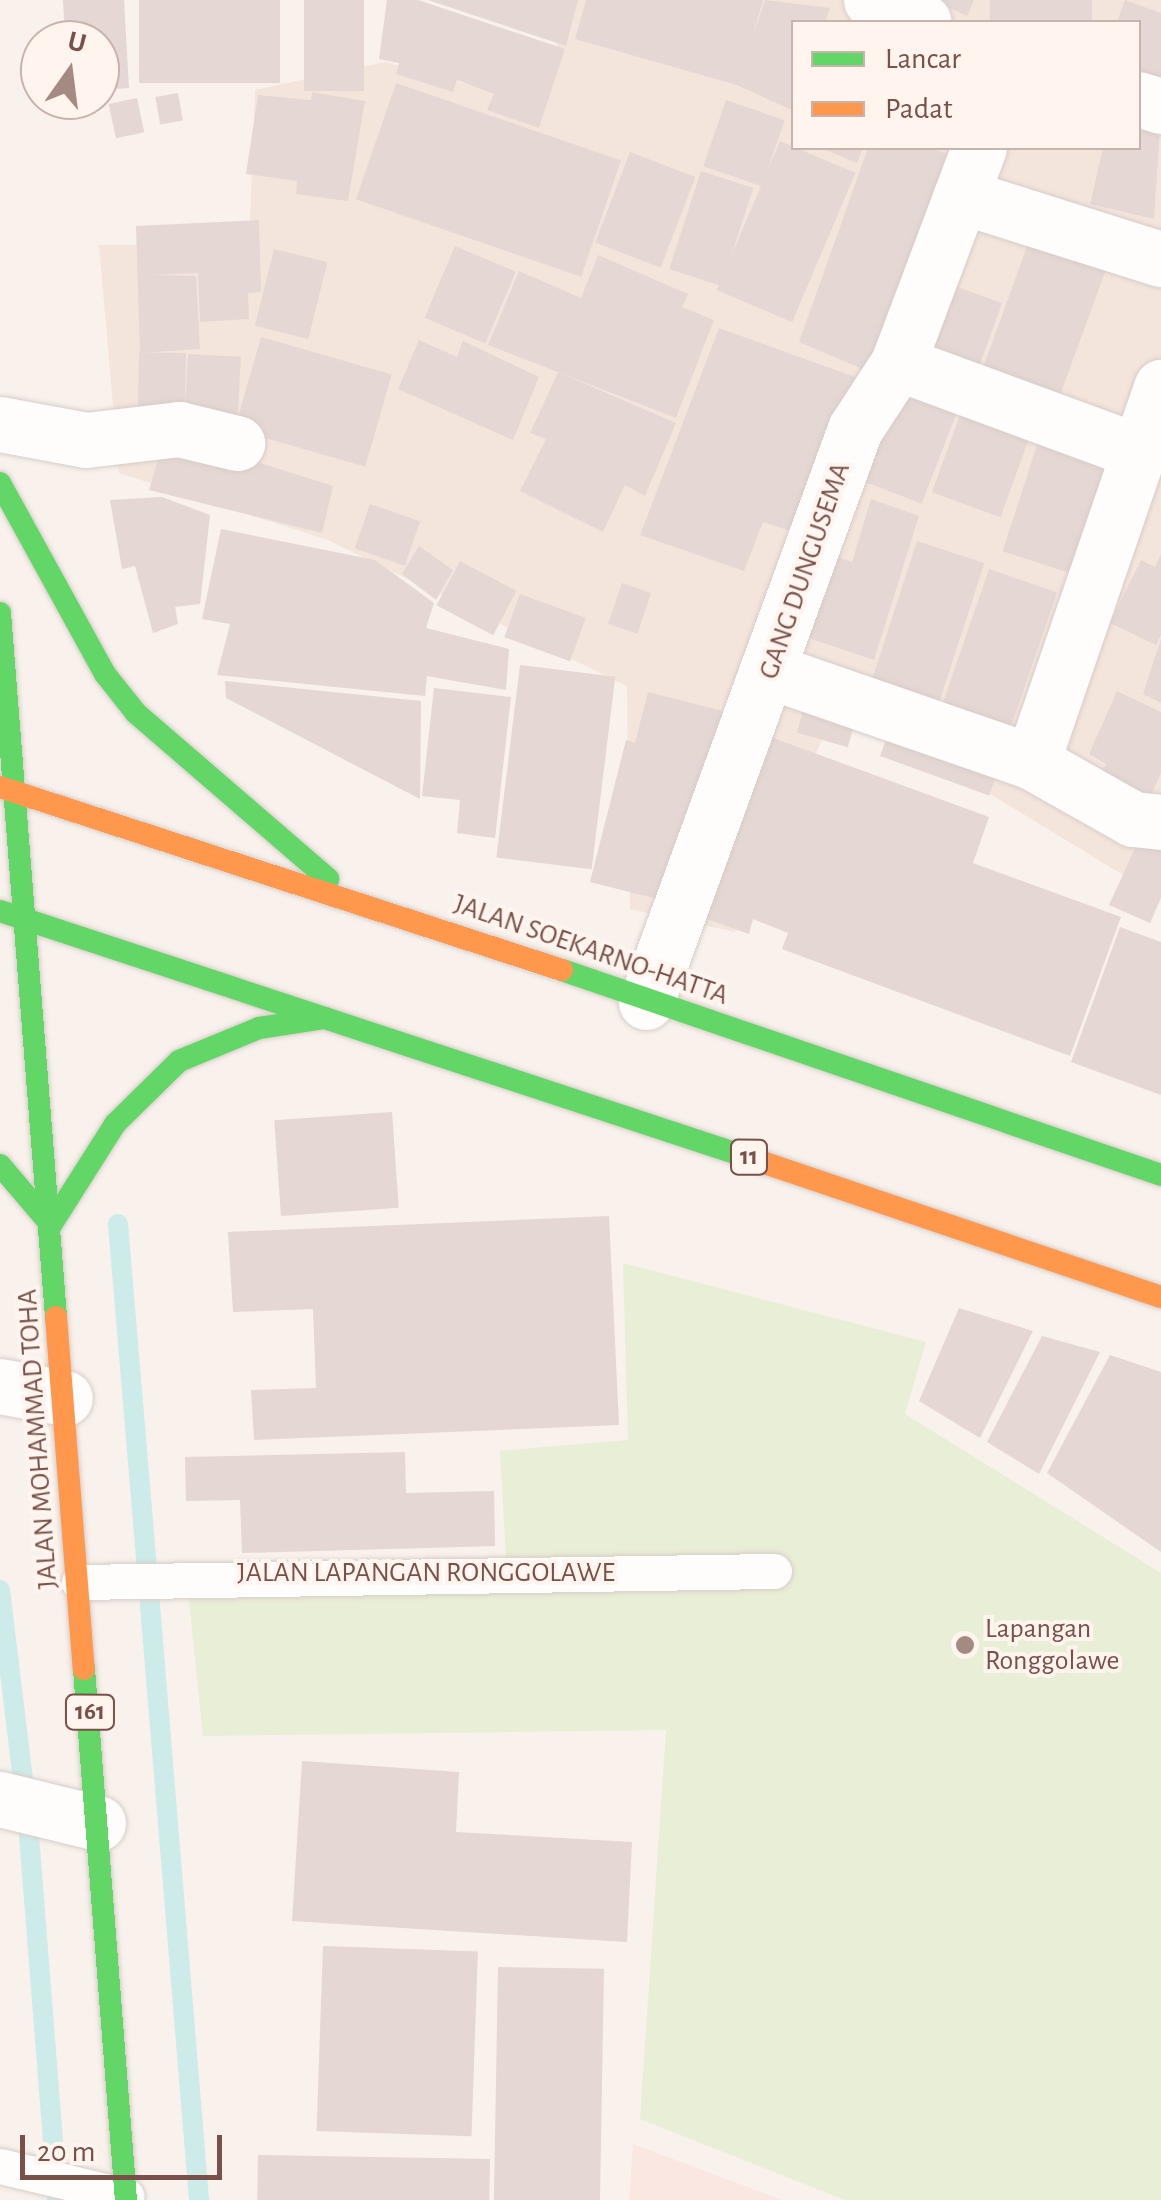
<!DOCTYPE html>
<style>
body{margin:0}
#map{position:relative;width:1161px;height:2200px;overflow:hidden;background:#f8f1ec;font-family:"Alegreya Sans",sans-serif}
div>[style]{position:absolute}
.residential>*{inset:0;background:#f4e5dc}
.commercial>*{inset:0;background:#fbe7e2}
.green>*{inset:0;background:#e9eed6}
.stream>*{height:20px;margin:-10px;padding:0 10px;transform-origin:10px;border-radius:10px;background:#cdebe8}
.building>*{inset:0;background:#e5d7d3;transform-origin:0 0}
.roads{filter:drop-shadow(0 0 2px #d7cdc8) drop-shadow(0 0 2px #d7cdc8)}
.lane>*{height:35px;margin:-17.5px;padding:0 17.5px;transform-origin:17.5px;border-radius:17.5px;background:#fefdfc}
.street>*{height:55px;margin:-27.5px;padding:0 27.5px;transform-origin:27.5px;border-radius:27.5px;background:#fefdfc}
.fast>*{height:22px;margin:-11px;padding:0 11px;transform-origin:11px;border-radius:11px;background:#63d668}
.slow>*{height:22px;margin:-11px;padding:0 11px;transform-origin:11px;border-radius:11px;background:#ff974d}
.dots>*{width:28px;height:28px;translate:-50% -50%;box-sizing:border-box;border:5px solid #fff5ee;border-radius:50%}
span{translate:-50% -50%;white-space:nowrap;text-align:center;line-height:1.15;-webkit-text-stroke:8px #fff5ee;paint-order:stroke}
.shield-label span{padding:2px 8px;background:#fff5ee;border:2px solid;border-radius:8px;-webkit-text-stroke-width:0}
.shield-label{font-size:25px;color:#79514a;font-weight:700}
.street-label{font-size:28px;color:#79514a}
.poi-label{font-size:28px;color:#79514a}
.left{translate:0 -50%;text-align:left}
.legend{position:absolute;left:791px;top:20px;width:350px;height:130px;box-sizing:border-box;background:#fff5ee;border:2px solid #c9b3ac;margin:0;padding:12px 18px;list-style:none;font-size:30px;color:#79514a}
.legend li{display:flex;align-items:center;gap:20px;height:50px}
.legend b{width:50px;border:2px solid #c9b3ac}
.north{position:absolute;left:20px;top:20px;width:100px;height:100px;box-sizing:border-box;background:#fff5ee;border:2px solid #c9b3ac;border-radius:50%;rotate:14deg;font-size:28px;font-weight:700;line-height:40px;text-align:center;color:#79514a}
.north::after{content:'';display:block;margin:auto;width:35px;height:45px;background:#a58983;clip-path:polygon(50% 0,100% 100%,50% 72%,0 100%)}
.scale{position:absolute;left:20px;top:2135px;width:202px;height:45px;box-sizing:border-box;border:5px solid #79514a;border-top:0;padding-left:12px;font-size:30px;line-height:35px;white-space:nowrap;color:#79514a;-webkit-text-stroke:8px #fff5ee;paint-order:stroke}
</style>
<div id="map">
<div class="residential">
<i style="clip-path:polygon(evenodd,576px 0,1161px 0,1161px 898px,839px 702px,735px 932px,630px 909px,627px 686px,328px 540px,119px 473px,99px 245px,249px 245px,255px 90px,385px 62px,532px 101px,576px 0,794px 22px,1138px 22px,1138px 148px,794px 148px,794px 22px)"></i>
</div>
<div class="commercial">
<i style="clip-path:polygon(633px 2144px,782px 2200px,629px 2200px)"></i>
</div>
<div class="green">
<i style="clip-path:polygon(623px 1263px,926px 1342px,905px 1414px,1161px 1573px,1161px 2200px,845px 2200px,640px 2119px,666px 1730px,203px 1736px,185px 1562px,506px 1557px,500px 1451px,628px 1440px)"></i>
</div>
<div class="stream">
<i style="left:118px;top:1224px;width:347px;rotate:85.2deg"></i>
<i style="left:0;top:1590px;width:208px;rotate:83.1deg"></i>
<i style="left:149px;top:1593px;width:609px;rotate:85.29deg"></i>
<i style="left:28px;top:1823px;width:332px;rotate:85.5deg"></i>
<i style="left:57px;top:2198px;width:2px;rotate:90deg"></i>
</div>
<div class="building">
<i style="clip-path:polygon(63px 0,124px 0,129px 88px,100px 90px,100px 40px,65px 40px)"></i>
<i style="left:139px;top:0;width:141px;height:83px"></i>
<i style="left:304px;top:0;width:60px;height:91px"></i>
<i style="clip-path:polygon(387px 0,418px 0,565px 49px,539px 128px,487px 110px,494px 94px,457px 80px,453px 92px,396px 74px,399px 63px,379px 59px)"></i>
<i style="clip-path:polygon(428px 0,578px 0,566px 46px)"></i>
<i style="clip-path:polygon(586px 0,763px 0,752px 39px,765px 0,830px 8px,825px 22px,794px 22px,794px 111px,737px 85px,575px 39px)"></i>
<i style="clip-path:polygon(933px 0,974px 0,967px 16px)"></i>
<i style="left:990px;top:0;width:102px;height:23px"></i>
<i style="clip-path:polygon(1125px 0,1161px 13px,1161px 104px,1138px 96px,1138px 22px,1117px 22px)"></i>
<i style="left:396px;top:83px;width:238px;height:123px;rotate:19deg"></i>
<i style="clip-path:polygon(312px 92px,365px 101px,348px 201px,296px 194px,297px 181px,246px 174px,258px 95px,311px 100px)"></i>
<i style="left:178px;top:93px;width:28px;height:23px;rotate:80deg"></i>
<i style="left:137px;top:98px;width:35px;height:29px;rotate:78deg"></i>
<i style="left:726px;top:100px;width:62px;height:70px;rotate:19deg"></i>
<i style="clip-path:polygon(1138px 105px,1161px 112px,1154px 219px,1090px 204px,1103px 148px,1138px 148px)"></i>
<i style="left:780px;top:141px;width:82px;height:162px;rotate:23deg"></i>
<i style="clip-path:polygon(821px 148px,863px 148px,857px 163px)"></i>
<i style="clip-path:polygon(868px 148px,931px 148px,953px 156px,879px 376px,799px 342px)"></i>
<i style="left:630px;top:152px;width:70px;height:97px;rotate:21deg"></i>
<i style="left:701px;top:171px;width:55px;height:103px;rotate:18deg"></i>
<i style="clip-path:polygon(259px 220px,261px 292px,248px 293px,249px 319px,200px 322px,198px 273px,152px 275px,196px 276px,200px 349px,140px 353px,136px 226px)"></i>
<i style="left:1033px;top:230px;width:82px;height:158px;rotate:20deg"></i>
<i style="left:455px;top:246px;width:66px;height:78px;rotate:23deg"></i>
<i style="left:274px;top:249px;width:55px;height:79px;rotate:14deg"></i>
<i style="clip-path:polygon(598px 255px,688px 294px,682px 307px,714px 320px,676px 418px,488px 345px,519px 271px,581px 298px)"></i>
<i style="left:941px;top:281px;width:65px;height:73px;rotate:20deg"></i>
<i style="clip-path:polygon(719px 328px,855px 377px,805px 536px,763px 522px,744px 571px,640px 535px)"></i>
<i style="left:261px;top:337px;width:136px;height:96px;rotate:16deg"></i>
<i style="clip-path:polygon(419px 340px,457px 357px,463px 341px,539px 377px,513px 440px,398px 389px)"></i>
<i style="left:186px;top:353px;width:63px;height:47px;rotate:91deg"></i>
<i style="left:188px;top:354px;width:53px;height:70px;rotate:3deg"></i>
<i style="clip-path:polygon(558px 372px,676px 423px,645px 496px,625px 485px,603px 532px,520px 491px,546px 439px,530px 433px)"></i>
<i style="left:892px;top:383px;width:71px;height:102px;rotate:21deg"></i>
<i style="left:964px;top:404px;width:73px;height:94px;rotate:20deg"></i>
<i style="clip-path:polygon(166px 433px,333px 486px,322px 533px,149px 490px)"></i>
<i style="left:1039px;top:439px;width:77px;height:118px;rotate:18deg"></i>
<i style="clip-path:polygon(162px 497px,210px 515px,200px 604px,175px 607px,178px 624px,153px 633px,135px 566px,122px 569px,110px 500px)"></i>
<i style="clip-path:polygon(871px 499px,919px 516px,874px 660px,803px 636px,831px 555px,852px 562px)"></i>
<i style="left:370px;top:504px;width:53px;height:47px;rotate:19deg"></i>
<i style="clip-path:polygon(221px 529px,375px 560px,434px 603px,426px 628px,509px 649px,506px 690px,427px 676px,425px 696px,217px 675px,230px 624px,202px 619px)"></i>
<i style="left:917px;top:541px;width:71px;height:145px;rotate:18deg"></i>
<i style="clip-path:polygon(419px 546px,453px 570px,436px 600px,402px 574px)"></i>
<i style="clip-path:polygon(1161px 554px,1161px 635px,1156px 645px,1110px 623px,1141px 560px,1155px 567px)"></i>
<i style="left:460px;top:561px;width:64px;height:50px;rotate:28deg"></i>
<i style="left:989px;top:569px;width:72px;height:146px;rotate:19deg"></i>
<i style="left:622px;top:583px;width:31px;height:43px;rotate:19deg"></i>
<i style="left:520px;top:594px;width:70px;height:46px;rotate:20deg"></i>
<i style="clip-path:polygon(1161px 639px,1161px 703px,1143px 694px)"></i>
<i style="left:520px;top:665px;width:96px;height:194px;rotate:7deg"></i>
<i style="clip-path:polygon(225px 681px,421px 701px,420px 799px,226px 698px)"></i>
<i style="clip-path:polygon(434px 688px,511px 697px,495px 838px,457px 833px,460px 800px,422px 796px)"></i>
<i style="clip-path:polygon(1117px 691px,1161px 712px,1161px 773px,1144px 810px,1094px 787px,1106px 764px,1089px 754px)"></i>
<i style="clip-path:polygon(648px 692px,730px 713px,681px 905px,590px 882px,626px 740px,635px 743px)"></i>
<i style="left:807px;top:697px;width:53px;height:37px;rotate:16deg"></i>
<i style="left:892px;top:723px;width:116px;height:35px;rotate:20deg"></i>
<i style="clip-path:polygon(765px 735px,989px 817px,973px 863px,1121px 917px,1070px 1056px,782px 949px,788px 933px,753px 919px,749px 934px,698px 916px)"></i>
<i style="clip-path:polygon(1146px 824px,1161px 832px,1161px 898px,1150px 923px,1109px 905px)"></i>
<i style="clip-path:polygon(1120px 927px,1161px 942px,1161px 1095px,1071px 1062px)"></i>
<i style="left:392px;top:1112px;width:96px;height:118px;rotate:86deg"></i>
<i style="clip-path:polygon(609px 1216px,619px 1425px,254px 1440px,251px 1390px,316px 1388px,313px 1309px,233px 1312px,228px 1232px)"></i>
<i style="clip-path:polygon(959px 1308px,1033px 1331px,980px 1438px,919px 1401px)"></i>
<i style="clip-path:polygon(1042px 1336px,1100px 1352px,1039px 1474px,987px 1442px)"></i>
<i style="clip-path:polygon(1110px 1355px,1161px 1372px,1161px 1552px,1047px 1473px)"></i>
<i style="clip-path:polygon(405px 1452px,406px 1493px,494px 1491px,495px 1546px,242px 1553px,240px 1500px,186px 1501px,185px 1457px)"></i>
<i style="clip-path:polygon(302px 1761px,459px 1772px,456px 1832px,632px 1842px,627px 1942px,292px 1921px)"></i>
<i style="left:323px;top:1946px;width:155px;height:185px;rotate:2deg"></i>
<i style="left:498px;top:1967px;width:106px;height:233px;rotate:1deg"></i>
<i style="left:258px;top:2155px;width:232px;height:45px;rotate:1deg"></i>
</div>
<div class="roads">
<div class="lane">
<i style="left:79px;top:1582px;width:695px;rotate:-0.91deg"></i>
<i style="left:0;top:2166px;width:130px;rotate:13.4deg"></i>
</div>
<div class="street">
<i style="left:871px;top:0;width:57px;rotate:22.5deg"></i>
<i style="left:1138px;top:99px;width:24px;rotate:17deg"></i>
<i style="left:961px;top:196px;width:210px;rotate:17.5deg"></i>
<i style="left:898px;top:363px;width:258px;rotate:20.2deg"></i>
<i style="left:0;top:424px;width:87px;rotate:10.5deg"></i>
<i style="left:86px;top:440px;width:94px;rotate:-6.7deg"></i>
<i style="left:179px;top:429px;width:60px;rotate:13.6deg"></i>
<i style="left:767px;top:670px;width:281px;rotate:19.1deg"></i>
<i style="left:1032px;top:762px;width:116px;rotate:29.4deg"></i>
<i style="left:1133px;top:819px;width:28px;rotate:6deg"></i>
<i style="left:1032px;top:762px;width:397px;rotate:-71deg"></i>
<i style="left:646px;top:1002px;width:610px;rotate:-69.96deg"></i>
<i style="left:855px;top:429px;width:79px;rotate:-56.9deg"></i>
<i style="left:898px;top:363px;width:230px;rotate:-69.4deg"></i>
<i style="left:0;top:1386px;width:66px;rotate:10.5deg"></i>
<i style="left:0;top:1799px;width:101px;rotate:13.8deg"></i>
</div>
<div class="fast">
<i style="left:0;top:483px;width:218px;rotate:61.2deg"></i>
<i style="left:105px;top:674px;width:50px;rotate:51.5deg"></i>
<i style="left:136px;top:713px;width:254px;rotate:40.8deg"></i>
<i style="left:0;top:613px;width:706px;rotate:85.45deg"></i>
<i style="left:0;top:911px;width:805px;rotate:18.23deg"></i>
<i style="left:562px;top:970px;width:633px;rotate:18.89deg"></i>
<i style="left:0;top:1165px;width:79px;rotate:49.6deg"></i>
<i style="left:51px;top:1225px;width:120px;rotate:-57.6deg"></i>
<i style="left:115px;top:1124px;width:90px;rotate:-44.5deg"></i>
<i style="left:179px;top:1061px;width:87px;rotate:-22.4deg"></i>
<i style="left:259px;top:1028px;width:67px;rotate:-8.6deg"></i>
<i style="left:84px;top:1669px;width:533px;rotate:85.48deg"></i>
</div>
<div class="slow">
<i style="left:0;top:787px;width:591px;rotate:18.04deg"></i>
<i style="left:765px;top:1163px;width:418px;rotate:18.7deg"></i>
<i style="left:56px;top:1317px;width:353px;rotate:85.5deg"></i>
</div>
</div>
<div class="dots">
<i style="left:965px;top:1645px;background:#a58983"></i>
</div>
<div class="shield-label">
<span style="left:749px;top:1157px">11</span>
<span style="left:90px;top:1712px">161</span>
</div>
<div class="street-label">
<span style="left:805px;top:571px;rotate:-71deg">GANG DUNGUSEMA</span>
<span style="left:591px;top:950px;rotate:19deg">JALAN SOEKARNO-HATTA</span>
<span style="left:38px;top:1439px;rotate:-94deg">JALAN MOHAMMAD TOHA</span>
<span style="left:426px;top:1573px">JALAN LAPANGAN RONGGOLAWE</span>
</div>
<div class="poi-label">
<span class="left" style="left:985px;top:1645px">Lapangan<br>Ronggolawe</span>
</div>
<ul class="legend">
<li><b style="height:12px;background:#63d668"></b>Lancar</li>
<li><b style="height:12px;background:#ff974d"></b>Padat</li>
</ul>
<div class="north">U</div>
<div class="scale">20 m</div>
</div>
